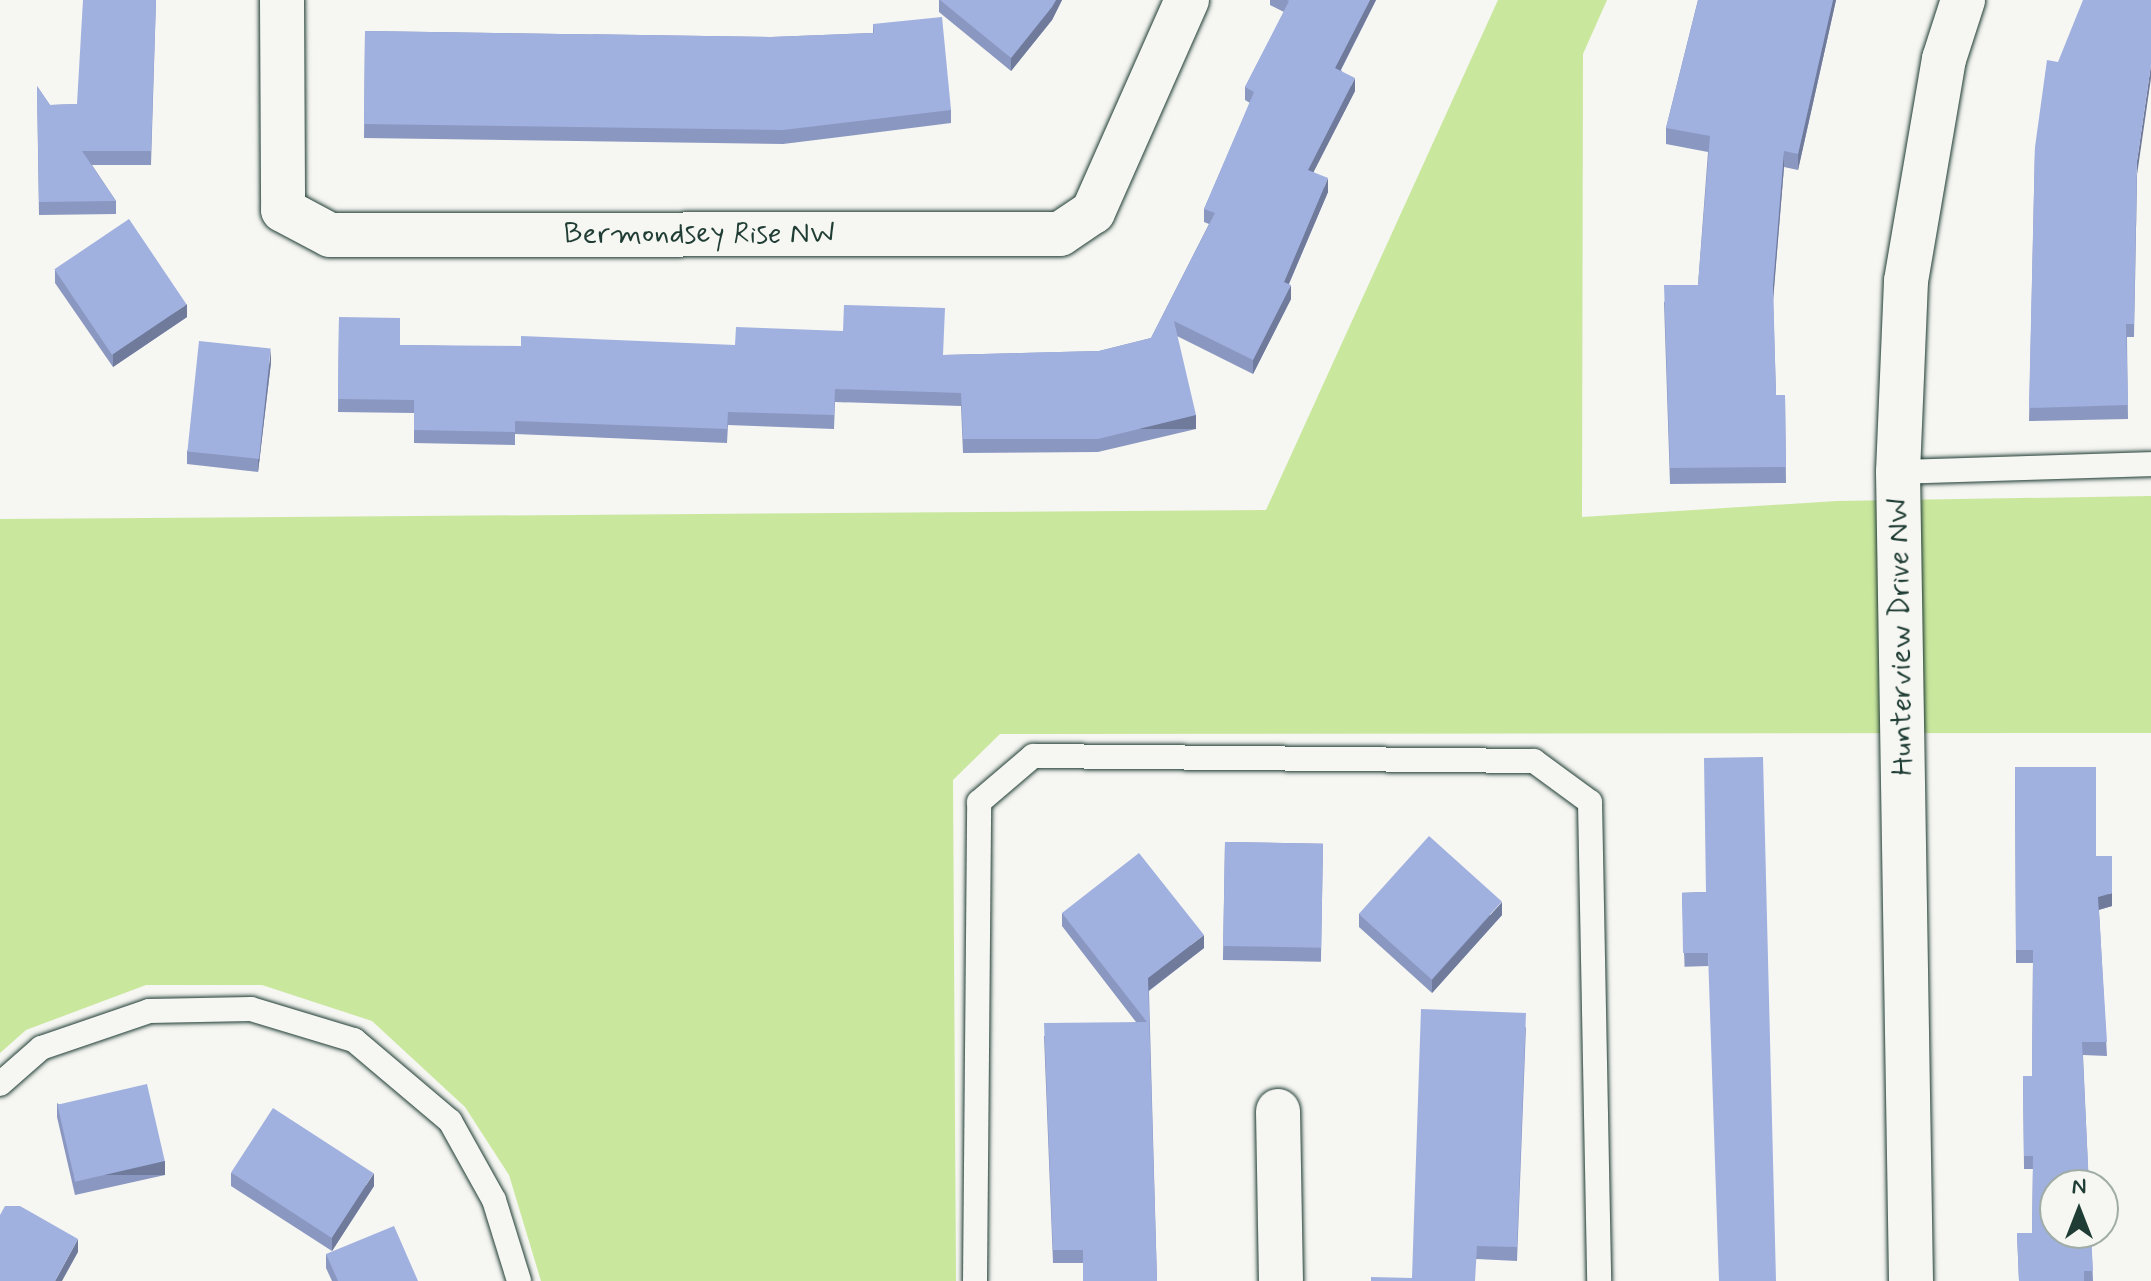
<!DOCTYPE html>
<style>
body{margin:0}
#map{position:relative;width:2151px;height:1281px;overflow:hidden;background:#f6f6f2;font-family:Mynerve,sans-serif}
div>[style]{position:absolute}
.green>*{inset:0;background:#cae79e}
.roads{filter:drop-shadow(0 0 2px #1f3d34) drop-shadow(0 0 2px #1f3d34)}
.service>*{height:24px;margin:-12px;padding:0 12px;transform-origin:12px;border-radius:12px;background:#f6f6f2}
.minor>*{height:44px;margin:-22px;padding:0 22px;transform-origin:22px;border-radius:22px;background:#f6f6f2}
.tertiary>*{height:44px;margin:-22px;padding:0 22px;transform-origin:22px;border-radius:22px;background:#f6f6f2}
.wall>*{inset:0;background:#8a97c0;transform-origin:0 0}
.shaded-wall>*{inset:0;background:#707b9c;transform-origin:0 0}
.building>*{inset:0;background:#a0b0df;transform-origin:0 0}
span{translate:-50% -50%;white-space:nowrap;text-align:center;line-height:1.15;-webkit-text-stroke:8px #f6f6f2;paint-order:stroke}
.street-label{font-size:30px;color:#1f3d34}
.north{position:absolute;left:2039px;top:1169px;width:80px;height:80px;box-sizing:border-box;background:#f6f6f2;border:2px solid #a0aca6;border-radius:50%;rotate:0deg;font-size:22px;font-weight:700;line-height:32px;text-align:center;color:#1f3d34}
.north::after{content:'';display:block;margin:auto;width:28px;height:36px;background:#1f3d34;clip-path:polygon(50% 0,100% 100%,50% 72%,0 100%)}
</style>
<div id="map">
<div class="green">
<i style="clip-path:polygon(1498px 0,1607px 0,1583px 54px,1582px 517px,1837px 501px,2151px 496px,2151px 733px,1000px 734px,953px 780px,956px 1281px,541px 1281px,509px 1175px,465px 1107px,372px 1021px,262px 985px,146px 985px,26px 1030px,0 1053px,0 519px,1266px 510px)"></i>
</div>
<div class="roads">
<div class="service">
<i style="left:1898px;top:472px;width:253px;rotate:-1.8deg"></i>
<i style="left:0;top:1084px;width:55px;rotate:-41.3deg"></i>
<i style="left:41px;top:1048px;width:114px;rotate:-18.9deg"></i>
<i style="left:149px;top:1011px;width:102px;rotate:-1.1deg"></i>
<i style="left:251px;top:1009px;width:108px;rotate:16.8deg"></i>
<i style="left:354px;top:1040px;width:126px;rotate:40.2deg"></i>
<i style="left:450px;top:1121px;width:90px;rotate:60.9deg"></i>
<i style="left:494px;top:1200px;width:85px;rotate:72.8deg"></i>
<i style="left:975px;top:1281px;width:479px;rotate:-89.5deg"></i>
<i style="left:979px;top:802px;width:71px;rotate:-40.4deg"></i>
<i style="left:1033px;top:756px;width:501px;rotate:0.57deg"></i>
<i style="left:1534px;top:761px;width:69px;rotate:36.2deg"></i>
<i style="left:1590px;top:802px;width:479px;rotate:88.9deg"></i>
</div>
<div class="minor">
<i style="left:282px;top:0;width:210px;rotate:89.7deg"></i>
<i style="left:283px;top:210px;width:53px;rotate:28deg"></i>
<i style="left:330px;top:235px;width:730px;rotate:-0.08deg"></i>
<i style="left:1060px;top:234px;width:40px;rotate:-34deg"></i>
<i style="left:1093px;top:212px;width:232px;rotate:-66.1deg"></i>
<i style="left:1278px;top:1111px;width:170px;rotate:89deg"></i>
</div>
<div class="tertiary">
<i style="left:1911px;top:1281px;width:809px;rotate:-90.92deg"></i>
<i style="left:1898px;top:472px;width:191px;rotate:-87.6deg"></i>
<i style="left:1906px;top:281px;width:225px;rotate:-80.3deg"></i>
<i style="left:1944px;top:59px;width:62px;rotate:-72.1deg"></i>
</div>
</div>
<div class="wall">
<i style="clip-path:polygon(156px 0,151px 165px,92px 165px,116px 201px,116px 214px,39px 215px,37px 86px,50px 105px,77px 104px)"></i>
<i style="clip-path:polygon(939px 0,1062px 0,1052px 20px,1011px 71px,939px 12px)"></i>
<i style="clip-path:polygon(1270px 0,1376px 0,1341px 70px,1355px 91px,1313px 172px,1328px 192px,1289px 284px,1291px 299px,1253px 374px,1177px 336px,1196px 429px,1098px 452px,963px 453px,961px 406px,835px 402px,834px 429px,728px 425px,727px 443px,515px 434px,515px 445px,414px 443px,414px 413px,338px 412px,339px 317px,400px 345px,944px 355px,1099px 351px,1151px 338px,1209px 224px,1204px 222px,1204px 209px,1250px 103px,1245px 100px,1245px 87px,1284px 12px,1270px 5px)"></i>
<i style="clip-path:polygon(1698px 0,1836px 0,1798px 170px,1784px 167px,1773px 297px,1776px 395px,1785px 395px,1786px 483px,1670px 484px,1664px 302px,1698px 285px,1708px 152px,1666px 144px,1666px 128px)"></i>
<i style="clip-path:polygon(873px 24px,951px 110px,951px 123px,783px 144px,364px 138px,365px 31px,771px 37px,873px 33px)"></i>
<i style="clip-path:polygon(2035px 147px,2137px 175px,2134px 337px,2127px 337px,2128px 419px,2029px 421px)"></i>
<i style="clip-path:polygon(55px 270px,187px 317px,113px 367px,55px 283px)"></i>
<i style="clip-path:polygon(271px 362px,258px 472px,187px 464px,187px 451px)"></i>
<i style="clip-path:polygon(2015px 767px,2096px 856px,2112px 906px,2099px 910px,2107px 1056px,2083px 1055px,2093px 1281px,2019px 1281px,2017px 1233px,2032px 1233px,2033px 1169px,2024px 1169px,2023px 1076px,2032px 1076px,2033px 963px,2016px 963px)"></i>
<i style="left:1225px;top:842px;width:98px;height:118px;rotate:1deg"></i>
<i style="left:1706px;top:892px;width:74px;height:24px;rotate:88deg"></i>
<i style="clip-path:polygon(1062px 913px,1204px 948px,1149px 991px,1157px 1281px,1083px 1263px,1053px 1263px,1044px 1036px,1136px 1022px,1062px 926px)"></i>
<i style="clip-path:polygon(1359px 914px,1502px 915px,1432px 993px,1359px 927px)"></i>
<i style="clip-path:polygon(1526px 1026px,1517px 1261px,1477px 1259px,1412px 1278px)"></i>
<i style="clip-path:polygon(57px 1103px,165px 1175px,75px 1195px,57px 1117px)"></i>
<i style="clip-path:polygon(231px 1173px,374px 1186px,332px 1251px,231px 1186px)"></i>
<i style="clip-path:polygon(326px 1254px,418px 1281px,332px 1281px,326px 1268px)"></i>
</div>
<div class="shaded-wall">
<i style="clip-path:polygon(1056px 0,1062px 0,1052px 20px,1011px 71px,1011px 58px)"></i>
<i style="clip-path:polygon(1370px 0,1376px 0,1335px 81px,1335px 68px)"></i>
<i style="clip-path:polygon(1833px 0,1836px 0,1798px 170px,1798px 154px)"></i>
<i style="clip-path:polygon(2151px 65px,2151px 78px,2137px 175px,2134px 337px,2137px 161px)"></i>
<i style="clip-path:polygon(1355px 78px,1355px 91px,1308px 183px,1308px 170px)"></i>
<i style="clip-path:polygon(1784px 151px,1784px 167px,1773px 302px,1773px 285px)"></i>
<i style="clip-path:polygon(1328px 178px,1328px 192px,1284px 295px,1284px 282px)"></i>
<i style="clip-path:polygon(1291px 285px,1291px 299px,1253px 374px,1253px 360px)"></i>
<i style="clip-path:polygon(187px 304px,187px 317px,113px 367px,113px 354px)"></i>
<i style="clip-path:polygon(271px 349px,271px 362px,258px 472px,258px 459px)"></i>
<i style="left:1196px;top:415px;width:14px;height:101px;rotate:90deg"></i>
<i style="clip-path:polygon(2112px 893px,2112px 906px,2098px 910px,2098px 897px)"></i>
<i style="clip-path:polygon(1502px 902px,1502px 915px,1432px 993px,1432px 980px)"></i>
<i style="clip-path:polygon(1204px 935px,1204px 948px,1148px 991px,1148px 978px)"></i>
<i style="left:165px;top:1161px;width:14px;height:92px;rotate:90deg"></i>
<i style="clip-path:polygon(374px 1173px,374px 1186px,332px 1251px,332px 1237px)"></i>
<i style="clip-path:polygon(78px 1239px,78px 1252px,62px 1281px,55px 1281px)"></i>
</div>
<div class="building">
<i style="clip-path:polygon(83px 0,156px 0,151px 151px,82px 151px,116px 201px,39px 202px,37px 86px,50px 105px,77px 104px)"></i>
<i style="clip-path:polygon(940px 0,1056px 0,1052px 7px,1011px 58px)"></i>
<i style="clip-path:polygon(1287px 0,1370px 0,1335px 68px,1355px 78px,1308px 170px,1328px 178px,1284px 282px,1291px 285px,1253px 360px,1174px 321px,1196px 415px,1098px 439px,963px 439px,961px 393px,835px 389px,834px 415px,728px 412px,727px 429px,515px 421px,515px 432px,414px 430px,414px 400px,338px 399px,339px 317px,400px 318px,400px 345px,521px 346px,521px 336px,735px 345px,736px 327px,843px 331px,844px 305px,945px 308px,943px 355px,1099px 351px,1151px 338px,1215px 213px,1204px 209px,1254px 92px,1245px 87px,1289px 1px)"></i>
<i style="clip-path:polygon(1698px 0,1833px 0,1798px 154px,1784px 151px,1773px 285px,1776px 395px,1785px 395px,1786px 467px,1670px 468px,1664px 285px,1698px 285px,1710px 136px,1666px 128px)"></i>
<i style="clip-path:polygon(2083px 0,2151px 0,2151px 65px,2137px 161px,2134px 324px,2126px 324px,2128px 405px,2029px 408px,2035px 147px,2047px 60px,2058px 62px)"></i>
<i style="clip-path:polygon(942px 17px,951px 110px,783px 130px,364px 124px,365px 31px,771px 37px,874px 33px,873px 24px)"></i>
<i style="left:129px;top:219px;width:103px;height:90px;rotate:56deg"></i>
<i style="left:199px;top:341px;width:72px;height:111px;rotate:6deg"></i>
<i style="clip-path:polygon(1763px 757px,1776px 1281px,1719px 1281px,1708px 953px,1683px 953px,1682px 893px,1706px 892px,1704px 758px)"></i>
<i style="clip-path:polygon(2015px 767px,2096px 767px,2096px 856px,2112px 856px,2112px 893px,2098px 897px,2107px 1042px,2082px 1042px,2089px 1185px,2055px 1185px,2055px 1233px,2091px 1233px,2093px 1271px,2084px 1271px,2084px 1281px,2019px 1281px,2017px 1233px,2032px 1233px,2033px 1156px,2024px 1156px,2023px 1076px,2032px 1076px,2033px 950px,2016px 950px)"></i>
<i style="left:1429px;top:836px;width:98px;height:105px;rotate:42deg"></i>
<i style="left:1225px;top:842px;width:98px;height:104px;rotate:1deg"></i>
<i style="clip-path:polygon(1139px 853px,1204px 935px,1148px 978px,1157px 1281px,1083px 1281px,1083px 1250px,1053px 1250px,1044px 1023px,1147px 1022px,1062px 913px)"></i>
<i style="clip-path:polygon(1421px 1009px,1526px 1013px,1517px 1247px,1477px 1246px,1475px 1281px,1371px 1281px,1371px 1277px,1412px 1278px)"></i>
<i style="left:147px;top:1084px;width:79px;height:92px;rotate:77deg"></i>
<i style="left:273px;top:1108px;width:120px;height:77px;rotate:33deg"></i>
<i style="clip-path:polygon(5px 1206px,20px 1206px,78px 1239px,55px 1281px,0 1281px,0 1215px)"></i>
<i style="clip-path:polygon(394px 1226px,418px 1281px,338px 1281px,326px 1254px)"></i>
</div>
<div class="street-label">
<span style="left:699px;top:234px">Bermondsey Rise NW</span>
<span style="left:1901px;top:637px;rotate:-91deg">Hunterview Drive NW</span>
</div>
<div class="north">N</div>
</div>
